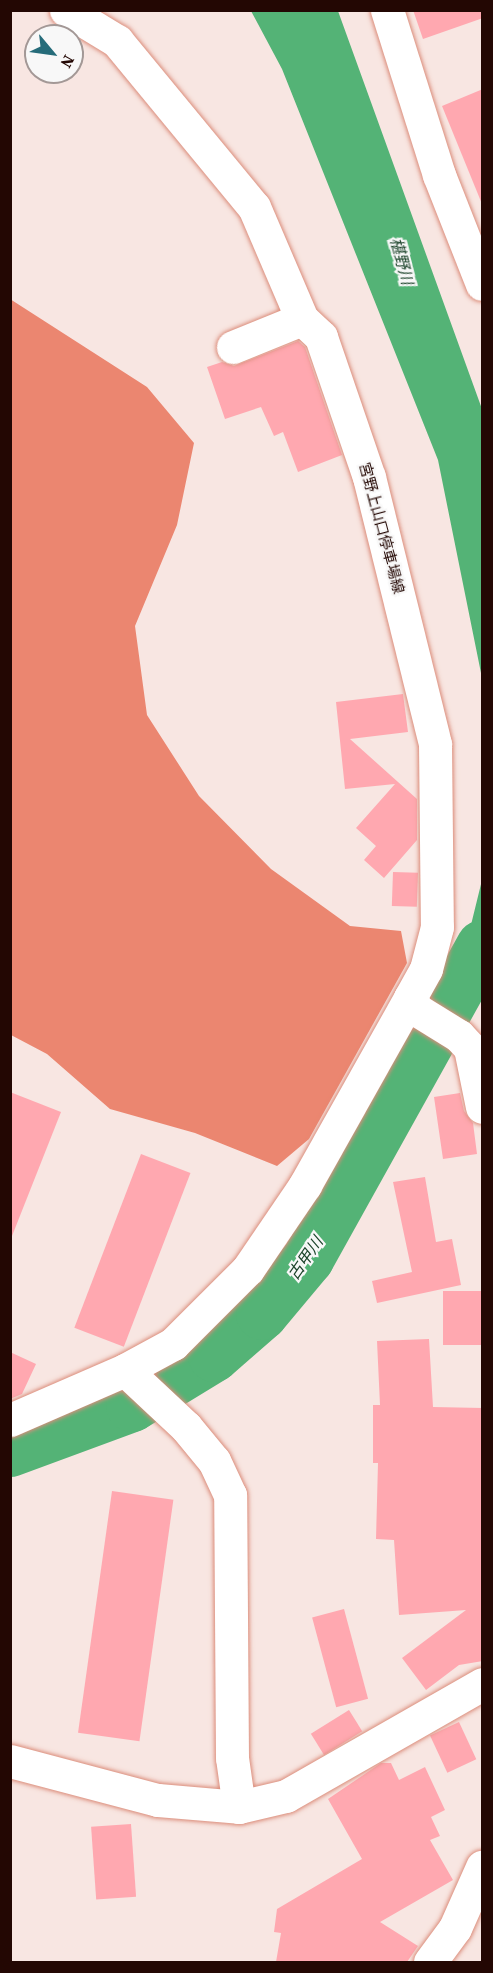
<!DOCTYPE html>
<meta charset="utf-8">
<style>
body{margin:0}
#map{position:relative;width:493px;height:1973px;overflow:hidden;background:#f8e6e2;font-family:"Source Serif 4","Noto Sans JP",serif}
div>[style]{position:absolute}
.forest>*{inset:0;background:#eb8670}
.water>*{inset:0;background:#54b376}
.river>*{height:52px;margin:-26px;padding:0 26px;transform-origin:26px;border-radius:26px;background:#54b376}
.building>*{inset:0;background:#ffa8b0;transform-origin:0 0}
.roads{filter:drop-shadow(0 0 2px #db8d7b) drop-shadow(0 0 2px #db8d7b)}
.street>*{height:33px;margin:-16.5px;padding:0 16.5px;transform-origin:16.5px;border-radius:16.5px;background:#fff}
.secondary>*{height:33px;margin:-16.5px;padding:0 16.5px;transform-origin:16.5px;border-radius:16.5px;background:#fff}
span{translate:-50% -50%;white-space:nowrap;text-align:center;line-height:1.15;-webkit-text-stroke:4.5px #f8f8f8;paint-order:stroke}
.street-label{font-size:15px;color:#230703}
.water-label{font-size:16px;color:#1d442b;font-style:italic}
.frame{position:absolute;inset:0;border:12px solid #230703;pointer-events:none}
.north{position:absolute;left:24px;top:24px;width:60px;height:60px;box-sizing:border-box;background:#f8f8f8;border:2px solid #a39896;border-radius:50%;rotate:119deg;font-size:16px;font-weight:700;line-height:24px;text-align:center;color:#230703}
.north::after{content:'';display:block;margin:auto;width:21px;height:27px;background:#266c7a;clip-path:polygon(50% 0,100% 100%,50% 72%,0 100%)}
</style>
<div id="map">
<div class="forest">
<i style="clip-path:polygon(10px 299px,147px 387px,194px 443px,177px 525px,135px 626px,147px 715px,199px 796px,271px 869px,350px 926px,401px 931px,407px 963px,309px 1139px,277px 1166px,195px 1133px,110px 1109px,47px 1054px,11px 1035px)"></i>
</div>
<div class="water">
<i style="clip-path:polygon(251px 11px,338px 11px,482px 409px,482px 678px,438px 460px,282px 69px)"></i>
<i style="clip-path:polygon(482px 880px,482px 956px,453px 970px,469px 933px)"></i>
</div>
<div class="river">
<i style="left:10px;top:1451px;width:130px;rotate:-20.2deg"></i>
<i style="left:132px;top:1406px;width:96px;rotate:-31.4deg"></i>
<i style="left:214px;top:1356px;width:64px;rotate:-41.2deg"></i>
<i style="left:262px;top:1314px;width:72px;rotate:-50.1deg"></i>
<i style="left:308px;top:1259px;width:358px;rotate:-60.9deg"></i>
</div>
<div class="building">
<i style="clip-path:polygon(413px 10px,483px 10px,483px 18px,423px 39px)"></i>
<i style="clip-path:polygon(483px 89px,483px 204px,482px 204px,442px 106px)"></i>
<i style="clip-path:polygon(298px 341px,305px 347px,342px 455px,298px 472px,283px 432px,274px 436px,261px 407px,225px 419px,207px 367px,222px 362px,234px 366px)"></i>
<i style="clip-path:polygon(403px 694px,408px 732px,350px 739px,417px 799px,417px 840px,384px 878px,364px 860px,376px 846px,356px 828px,395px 784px,345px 789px,336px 702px)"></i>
<i style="left:393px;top:872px;width:25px;height:34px;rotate:2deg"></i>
<i style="clip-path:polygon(10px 1092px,61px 1112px,12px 1236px,10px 1236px)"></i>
<i style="clip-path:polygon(460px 1093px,464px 1111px,473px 1123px,477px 1154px,443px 1159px,434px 1097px)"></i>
<i style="left:141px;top:1154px;width:53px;height:186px;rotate:21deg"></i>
<i style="clip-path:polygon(425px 1177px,436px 1242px,452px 1239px,461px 1285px,377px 1303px,372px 1281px,412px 1272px,393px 1182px)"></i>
<i style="left:483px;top:1291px;width:54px;height:40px;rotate:90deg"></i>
<i style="clip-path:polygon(429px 1339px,433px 1407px,483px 1408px,483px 1661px,459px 1665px,426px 1690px,402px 1658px,466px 1610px,399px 1615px,394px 1540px,376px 1539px,378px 1463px,373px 1463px,373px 1405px,380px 1405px,377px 1341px)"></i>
<i style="clip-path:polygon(10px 1352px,36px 1364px,22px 1394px,10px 1399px)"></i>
<i style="left:112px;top:1491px;width:62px;height:244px;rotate:8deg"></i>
<i style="left:344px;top:1609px;width:93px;height:33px;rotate:75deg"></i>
<i style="left:349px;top:1710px;width:25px;height:45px;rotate:58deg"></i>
<i style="left:459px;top:1722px;width:41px;height:32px;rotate:65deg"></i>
<i style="clip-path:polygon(381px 1763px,391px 1763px,399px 1780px,425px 1767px,445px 1810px,431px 1817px,440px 1836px,430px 1840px,453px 1880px,380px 1922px,418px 1946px,407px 1962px,276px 1962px,281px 1933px,274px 1932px,277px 1909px,362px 1859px,328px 1799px)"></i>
<i style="left:131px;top:1824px;width:73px;height:40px;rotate:86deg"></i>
</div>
<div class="roads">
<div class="street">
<i style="left:387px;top:10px;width:173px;rotate:72.5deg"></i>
<i style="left:439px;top:175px;width:117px;rotate:68.5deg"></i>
<i style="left:233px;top:347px;width:74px;rotate:-22.1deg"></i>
<i style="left:10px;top:1420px;width:125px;rotate:-23.5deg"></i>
<i style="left:10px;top:1761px;width:153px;rotate:14.8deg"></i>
<i style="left:158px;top:1800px;width:81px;rotate:4.9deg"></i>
<i style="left:239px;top:1807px;width:48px;rotate:-13.2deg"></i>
<i style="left:286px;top:1796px;width:226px;rotate:-29.7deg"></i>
<i style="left:239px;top:1807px;width:49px;rotate:-98.1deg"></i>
<i style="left:232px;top:1758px;width:263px;rotate:-90.4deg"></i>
<i style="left:230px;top:1495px;width:38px;rotate:-115deg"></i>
<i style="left:214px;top:1461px;width:44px;rotate:-129.5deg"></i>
<i style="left:186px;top:1427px;width:83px;rotate:-136.9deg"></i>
<i style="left:125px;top:1370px;width:55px;rotate:-28.4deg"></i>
<i style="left:173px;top:1344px;width:106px;rotate:-45deg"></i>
<i style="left:248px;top:1269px;width:102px;rotate:-55.8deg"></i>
<i style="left:305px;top:1185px;width:214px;rotate:-60.7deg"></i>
</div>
<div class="secondary">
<i style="left:66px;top:10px;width:60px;rotate:31.3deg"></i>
<i style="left:117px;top:41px;width:215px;rotate:50.5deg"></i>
<i style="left:254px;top:207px;width:122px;rotate:66.8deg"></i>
<i style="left:302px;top:319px;width:26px;rotate:43deg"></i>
<i style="left:321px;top:337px;width:148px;rotate:71.1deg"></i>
<i style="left:369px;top:477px;width:275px;rotate:76.1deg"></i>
<i style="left:435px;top:744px;width:183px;rotate:89.4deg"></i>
<i style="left:437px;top:927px;width:43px;rotate:104.7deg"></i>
<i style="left:426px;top:969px;width:33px;rotate:119deg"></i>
<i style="left:410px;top:998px;width:14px;rotate:60deg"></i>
<i style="left:417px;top:1010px;width:49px;rotate:31.8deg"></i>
<i style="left:459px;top:1036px;width:16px;rotate:47deg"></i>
<i style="left:470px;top:1048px;width:60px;rotate:78.5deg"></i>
<i style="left:430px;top:1962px;width:42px;rotate:-53.7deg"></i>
<i style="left:455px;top:1928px;width:67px;rotate:-66.1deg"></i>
</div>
</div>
<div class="street-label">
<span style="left:382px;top:528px;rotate:75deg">宮野上山口停車場線</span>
</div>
<div class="water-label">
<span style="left:402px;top:261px;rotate:75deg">椹野川</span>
<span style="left:305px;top:1258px;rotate:-55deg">古甲川</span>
</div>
<div class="frame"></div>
<div class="north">N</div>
</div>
